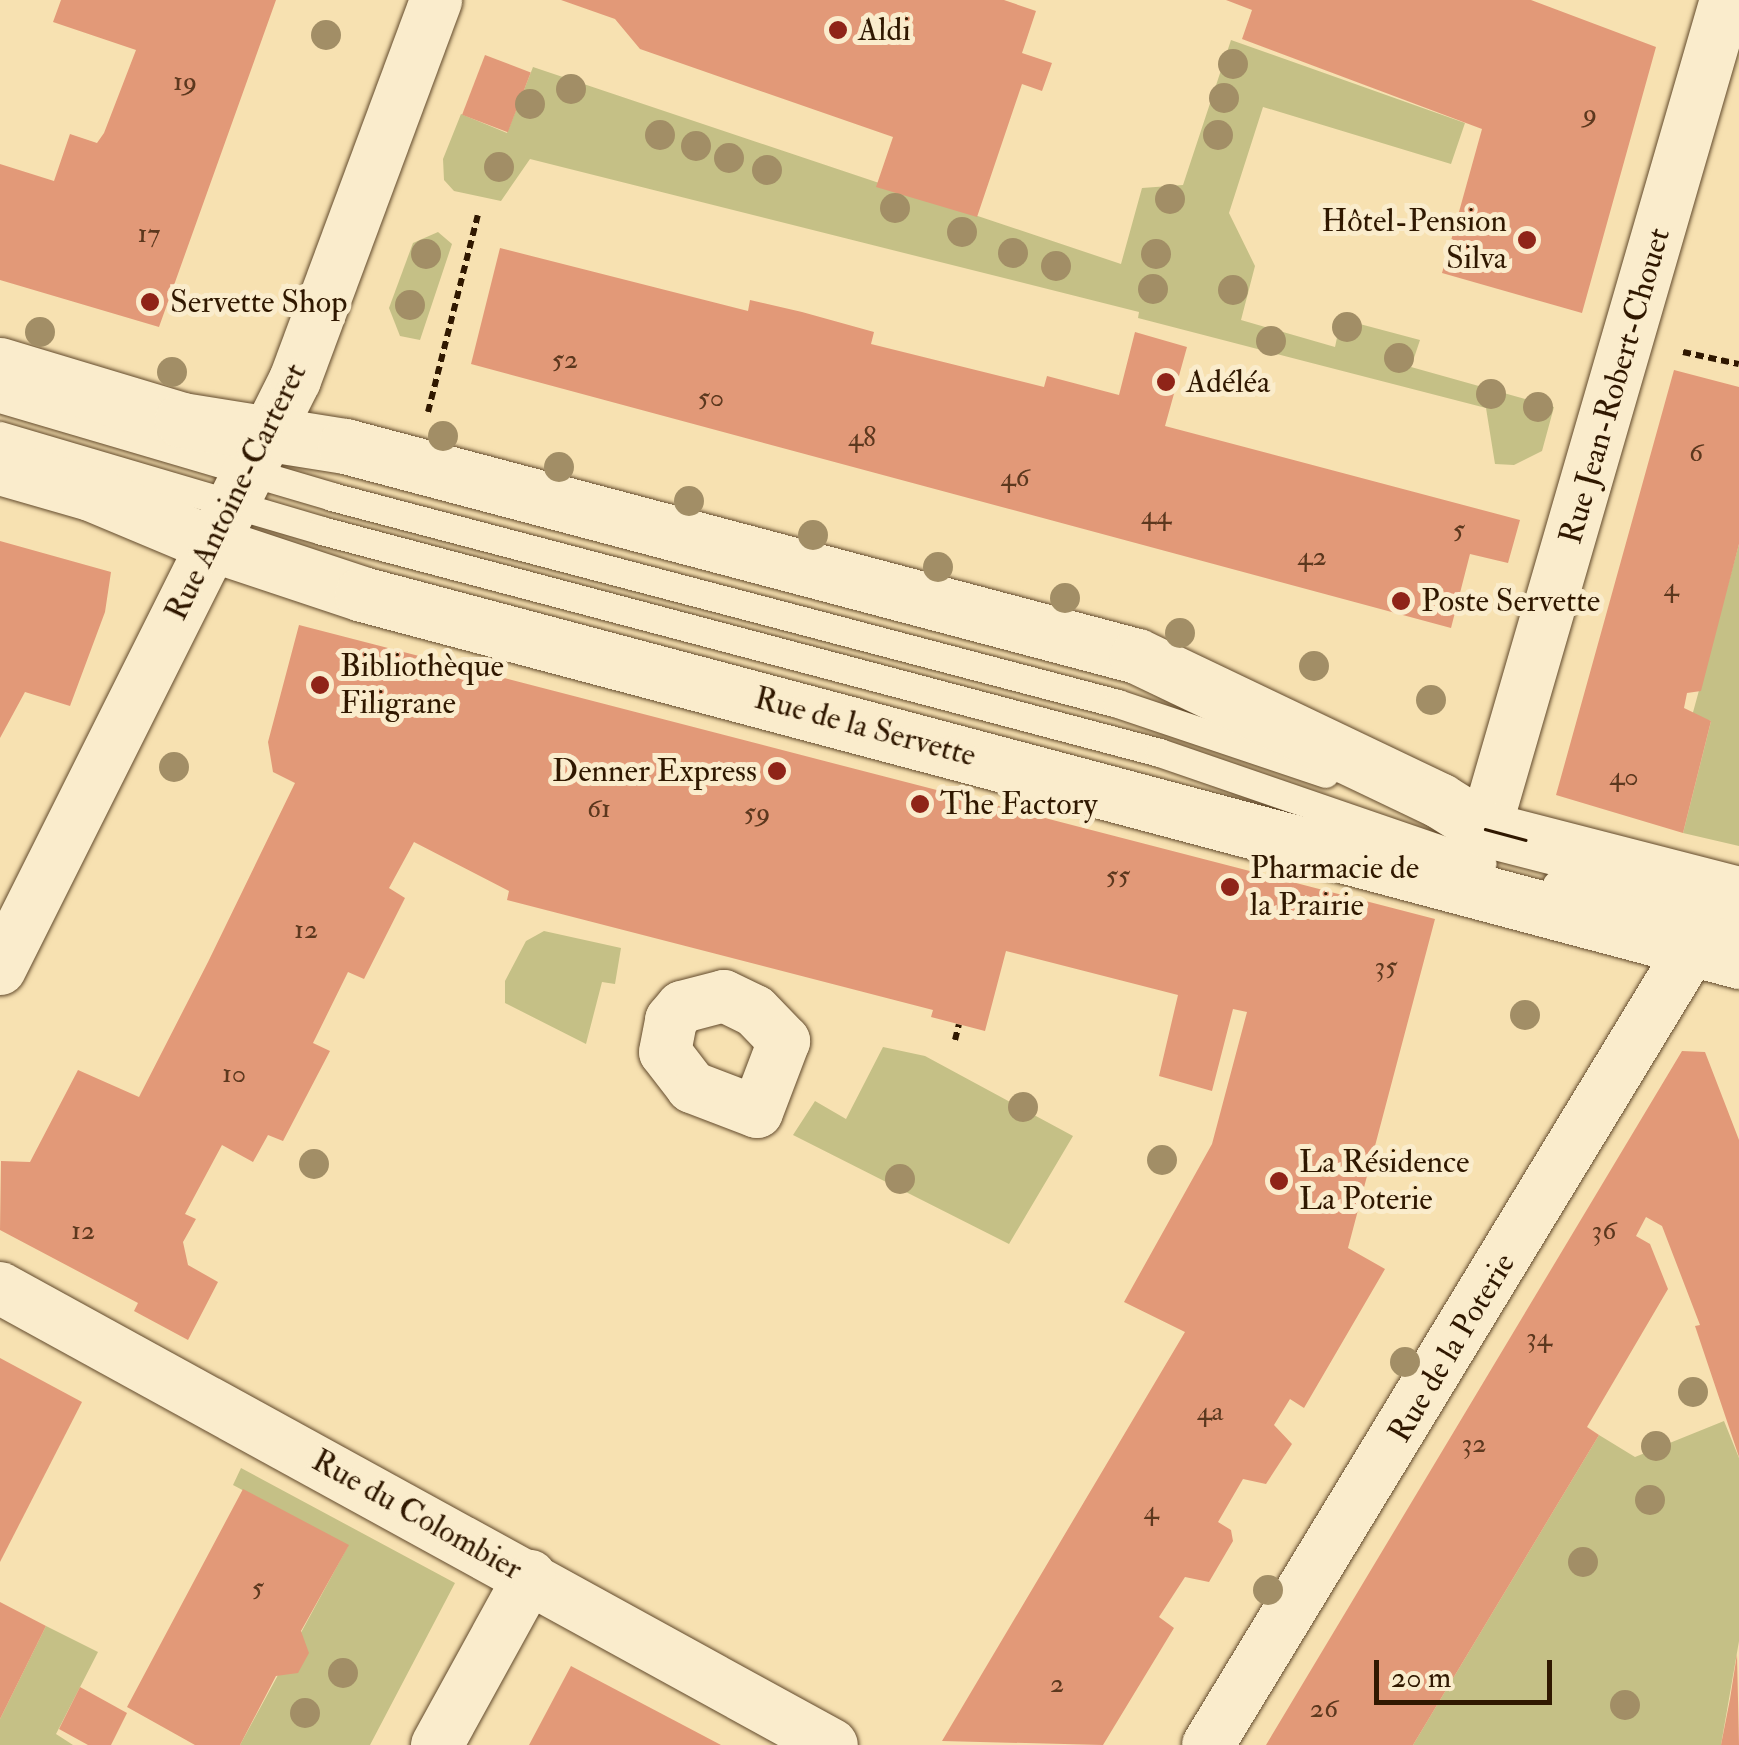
<!DOCTYPE html>
<meta charset="utf-8">
<style>
body{margin:0}
#map{position:relative;width:1739px;height:1745px;overflow:hidden;background:#f7e1b1;font-family:"IM FELL Double Pica",serif}
div>[style]{position:absolute}
.green>*{inset:0;background:#c5c086}
.building>*{inset:0;background:#e29978;transform-origin:0 0}
.path>*{height:6px;margin-top:-3px;transform-origin:0;background:repeating-linear-gradient(90deg,#301800 0 8px,transparent 0 13px)}
.roads{filter:drop-shadow(0 0 2px #624a2c) drop-shadow(0 0 2px #624a2c)}
.lane>*{height:28px;margin:-14px;padding:0 14px;transform-origin:14px;border-radius:14px;background:#faeccc}
.street>*{height:52px;margin:-26px;padding:0 26px;transform-origin:26px;border-radius:26px;background:#faeccc}
.secondary>*{height:55px;margin:-27.5px;padding:0 27.5px;transform-origin:27.5px;border-radius:27.5px;background:#faeccc}
.tram>*{height:2.5px;margin:-1.25px;padding:0 1.25px;transform-origin:1.25px;border-radius:1.25px;background:#301800}
.trees>*{width:30px;height:30px;margin:-15px;border-radius:50%;background:#a28e66}
.dots>*{width:28px;height:28px;translate:-50% -50%;box-sizing:border-box;border:5px solid #faeccc;border-radius:50%}
span{translate:-50% -50%;white-space:nowrap;text-align:center;line-height:1.15;-webkit-text-stroke:10px #faeccc;paint-order:stroke}
.number-label{font-size:28px;color:#5c381e}
.number-label span{-webkit-text-stroke-width:0}
.poi-label{font-size:32px;color:#301800}
.left{translate:0 -50%;text-align:left}
.right{translate:-100% -50%;text-align:right}
.street-label{font-size:32px;color:#301800}
.scale{position:absolute;left:1374px;top:1660px;width:178px;height:45px;box-sizing:border-box;border:5px solid #301800;border-top:0;padding-left:12px;font-size:30px;line-height:35px;white-space:nowrap;color:#301800;-webkit-text-stroke:8px #faeccc;paint-order:stroke}
</style>
<div id="map">
<div class="green">
<i style="clip-path:polygon(1231px 40px,1465px 123px,1451px 164px,1263px 107px,1229px 213px,1255px 266px,1241px 320px,1335px 347px,1341px 319px,1420px 340px,1411px 367px,1554px 407px,1542px 451px,1514px 465px,1495px 464px,1486px 408px,1138px 318px,1139px 312px,530px 159px,501px 201px,454px 191px,444px 180px,443px 159px,461px 114px,507px 133px,533px 67px,1121px 264px,1142px 188px,1183px 185px)"></i>
<i style="clip-path:polygon(438px 232px,452px 244px,420px 340px,400px 336px,389px 308px,413px 243px)"></i>
<i style="clip-path:polygon(1739px 544px,1739px 846px,1683px 833px,1711px 721px,1692px 716px)"></i>
<i style="clip-path:polygon(544px 931px,621px 948px,615px 984px,602px 982px,586px 1044px,505px 1003px,505px 981px,526px 941px)"></i>
<i style="clip-path:polygon(883px 1047px,925px 1056px,1073px 1136px,1009px 1244px,793px 1135px,815px 1101px,846px 1119px)"></i>
<i style="clip-path:polygon(1724px 1421px,1739px 1458px,1739px 1641px,1721px 1745px,1413px 1745px,1599px 1435px,1635px 1457px)"></i>
<i style="clip-path:polygon(241px 1468px,455px 1583px,370px 1745px,240px 1745px,348px 1546px,233px 1485px)"></i>
<i style="clip-path:polygon(46px 1626px,98px 1652px,56px 1734px,73px 1745px,0 1745px,0 1719px)"></i>
</div>
<div class="building">
<i style="clip-path:polygon(61px 0,276px 0,159px 327px,0 280px,0 164px,54px 181px,70px 134px,97px 143px,104px 133px,136px 50px,53px 22px)"></i>
<i style="clip-path:polygon(561px 0,1004px 0,1036px 11px,1022px 53px,1052px 63px,1042px 91px,1022px 84px,977px 217px,876px 187px,893px 137px,640px 49px,615px 19px)"></i>
<i style="clip-path:polygon(1226px 0,1531px 0,1656px 47px,1582px 313px,1442px 273px,1482px 129px,1242px 39px,1252px 10px)"></i>
<i style="left:485px;top:55px;width:49px;height:64px;rotate:21deg"></i>
<i style="clip-path:polygon(500px 248px,748px 311px,750px 300px,802px 312px,874px 332px,871px 344px,1044px 387px,1047px 376px,1119px 395px,1135px 332px,1187px 347px,1165px 426px,1520px 520px,1508px 563px,1470px 554px,1451px 628px,471px 364px)"></i>
<i style="clip-path:polygon(1674px 370px,1739px 387px,1739px 544px,1701px 691px,1687px 693px,1684px 708px,1711px 721px,1683px 833px,1556px 795px)"></i>
<i style="clip-path:polygon(0 541px,111px 572px,105px 612px,70px 706px,25px 692px,0 738px)"></i>
<i style="clip-path:polygon(299px 625px,1435px 919px,1348px 1248px,1385px 1269px,1304px 1408px,1290px 1399px,1274px 1425px,1292px 1444px,1266px 1484px,1243px 1479px,1218px 1522px,1231px 1530px,1233px 1541px,1209px 1582px,1185px 1577px,1159px 1617px,1174px 1628px,1103px 1745px,942px 1741px,1185px 1332px,1124px 1302px,1212px 1144px,1247px 1012px,1233px 1009px,1212px 1091px,1159px 1076px,1178px 995px,1006px 951px,985px 1031px,931px 1017px,933px 1010px,507px 900px,509px 891px,414px 842px,389px 888px,405px 898px,364px 979px,348px 972px,313px 1043px,330px 1051px,283px 1141px,268px 1135px,253px 1162px,222px 1145px,185px 1214px,196px 1219px,183px 1242px,188px 1265px,218px 1282px,188px 1340px,134px 1311px,138px 1303px,0 1230px,1px 1161px,30px 1162px,78px 1070px,139px 1097px,208px 962px,295px 783px,273px 772px,268px 742px)"></i>
<i style="clip-path:polygon(1682px 1051px,1705px 1052px,1739px 1140px,1739px 1457px,1695px 1326px,1700px 1325px,1662px 1226px,1646px 1217px,1636px 1236px,1650px 1244px,1668px 1289px,1587px 1427px,1599px 1435px,1413px 1745px,1266px 1745px)"></i>
<i style="clip-path:polygon(0 1358px,82px 1402px,0 1562px)"></i>
<i style="clip-path:polygon(243px 1489px,349px 1545px,301px 1631px,309px 1653px,298px 1673px,276px 1676px,240px 1745px,195px 1745px,127px 1707px)"></i>
<i style="clip-path:polygon(0 1602px,46px 1626px,0 1719px)"></i>
<i style="clip-path:polygon(1737px 1654px,1739px 1745px,1721px 1745px,1730px 1699px)"></i>
<i style="clip-path:polygon(571px 1666px,721px 1745px,529px 1745px)"></i>
<i style="clip-path:polygon(80px 1687px,127px 1713px,111px 1745px,88px 1745px,59px 1729px)"></i>
</div>
<div class="path">
<i style="left:1683px;top:352px;width:57px;rotate:12.1deg"></i>
<i style="left:428px;top:412px;width:203px;rotate:-75.8deg"></i>
<i style="left:955px;top:1040px;width:16px;rotate:-76deg"></i>
</div>
<div class="roads">
<div class="lane">
<i style="left:0;top:399px;width:346px;rotate:16.4deg"></i>
<i style="left:332px;top:497px;width:813px;rotate:14.75deg"></i>
<i style="left:1118px;top:704px;width:219px;rotate:18.6deg"></i>
<i style="left:0;top:436px;width:336px;rotate:16.4deg"></i>
<i style="left:322px;top:531px;width:867px;rotate:14.84deg"></i>
<i style="left:1160px;top:753px;width:341px;rotate:19deg"></i>
<i style="left:1557px;top:885px;width:177px;rotate:14deg"></i>
</div>
<div class="street">
<i style="left:1485px;top:829px;width:863px;rotate:-73.79deg"></i>
<i style="left:1712px;top:887px;width:80px;rotate:70.2deg"></i>
<i style="left:0;top:969px;width:659px;rotate:-63.4deg"></i>
<i style="left:295px;top:380px;width:405px;rotate:-69.6deg"></i>
<i style="left:724px;top:996px;width:34px;rotate:26deg"></i>
<i style="left:755px;top:1011px;width:42px;rotate:46deg"></i>
<i style="left:784px;top:1041px;width:76px;rotate:110.8deg"></i>
<i style="left:757px;top:1112px;width:70px;rotate:-159deg"></i>
<i style="left:692px;top:1087px;width:44px;rotate:-127.6deg"></i>
<i style="left:665px;top:1052px;width:33px;rotate:-79deg"></i>
<i style="left:671px;top:1020px;width:17px;rotate:-50deg"></i>
<i style="left:682px;top:1007px;width:43px;rotate:-14.7deg"></i>
<i style="left:0;top:1288px;width:949px;rotate:28.78deg"></i>
<i style="left:437px;top:1745px;width:193px;rotate:-61.2deg"></i>
<i style="left:1208px;top:1745px;width:932px;rotate:-58.73deg"></i>
</div>
<div class="secondary">
<i style="left:0;top:365px;width:190px;rotate:16.8deg"></i>
<i style="left:182px;top:420px;width:165px;rotate:9.1deg"></i>
<i style="left:345px;top:446px;width:819px;rotate:14.85deg"></i>
<i style="left:1137px;top:656px;width:335px;rotate:25.5deg"></i>
<i style="left:1439px;top:800px;width:54px;rotate:32.2deg"></i>
<i style="left:1485px;top:829px;width:262px;rotate:14.4deg"></i>
<i style="left:0;top:467px;width:94px;rotate:16.1deg"></i>
<i style="left:90px;top:493px;width:132px;rotate:22.7deg"></i>
<i style="left:212px;top:544px;width:158px;rotate:18.4deg"></i>
<i style="left:362px;top:594px;width:1425px;rotate:14.92deg"></i>
</div>
</div>
<div class="tram">
<i style="left:1485px;top:829px;width:42px;rotate:15deg"></i>
</div>
<div class="trees">
<i style="left:326px;top:35px"></i>
<i style="left:1233px;top:64px"></i>
<i style="left:571px;top:89px"></i>
<i style="left:1224px;top:98px"></i>
<i style="left:530px;top:104px"></i>
<i style="left:660px;top:135px"></i>
<i style="left:1218px;top:135px"></i>
<i style="left:696px;top:146px"></i>
<i style="left:729px;top:158px"></i>
<i style="left:499px;top:167px"></i>
<i style="left:767px;top:170px"></i>
<i style="left:1170px;top:199px"></i>
<i style="left:895px;top:208px"></i>
<i style="left:962px;top:232px"></i>
<i style="left:1013px;top:253px"></i>
<i style="left:426px;top:254px"></i>
<i style="left:1156px;top:254px"></i>
<i style="left:1056px;top:266px"></i>
<i style="left:1153px;top:289px"></i>
<i style="left:1233px;top:290px"></i>
<i style="left:410px;top:305px"></i>
<i style="left:1347px;top:327px"></i>
<i style="left:40px;top:332px"></i>
<i style="left:1271px;top:341px"></i>
<i style="left:1399px;top:358px"></i>
<i style="left:172px;top:372px"></i>
<i style="left:1491px;top:394px"></i>
<i style="left:1538px;top:407px"></i>
<i style="left:443px;top:436px"></i>
<i style="left:559px;top:467px"></i>
<i style="left:689px;top:501px"></i>
<i style="left:813px;top:535px"></i>
<i style="left:938px;top:567px"></i>
<i style="left:1065px;top:598px"></i>
<i style="left:1180px;top:633px"></i>
<i style="left:1314px;top:666px"></i>
<i style="left:1431px;top:700px"></i>
<i style="left:174px;top:767px"></i>
<i style="left:1525px;top:1015px"></i>
<i style="left:1023px;top:1107px"></i>
<i style="left:1162px;top:1160px"></i>
<i style="left:314px;top:1164px"></i>
<i style="left:900px;top:1179px"></i>
<i style="left:1405px;top:1362px"></i>
<i style="left:1693px;top:1392px"></i>
<i style="left:1656px;top:1446px"></i>
<i style="left:1650px;top:1500px"></i>
<i style="left:1583px;top:1562px"></i>
<i style="left:1268px;top:1590px"></i>
<i style="left:343px;top:1673px"></i>
<i style="left:1625px;top:1705px"></i>
<i style="left:305px;top:1713px"></i>
</div>
<div class="dots">
<i style="left:838px;top:30px;background:#8f2418"></i>
<i style="left:1527px;top:240px;background:#8f2418"></i>
<i style="left:150px;top:302px;background:#8f2418"></i>
<i style="left:1166px;top:382px;background:#8f2418"></i>
<i style="left:1401px;top:601px;background:#8f2418"></i>
<i style="left:320px;top:685px;background:#8f2418"></i>
<i style="left:777px;top:771px;background:#8f2418"></i>
<i style="left:920px;top:804px;background:#8f2418"></i>
<i style="left:1230px;top:887px;background:#8f2418"></i>
<i style="left:1279px;top:1181px;background:#8f2418"></i>
</div>
<div class="number-label">
<span style="left:185px;top:82px">19</span>
<span style="left:1590px;top:114px">9</span>
<span style="left:149px;top:234px">17</span>
<span style="left:565px;top:360px">52</span>
<span style="left:711px;top:398px">50</span>
<span style="left:862px;top:438px">48</span>
<span style="left:1696px;top:453px">6</span>
<span style="left:1015px;top:478px">46</span>
<span style="left:1156px;top:516px">44</span>
<span style="left:1459px;top:530px">5</span>
<span style="left:1312px;top:557px">42</span>
<span style="left:1671px;top:588px">4</span>
<span style="left:1624px;top:777px">40</span>
<span style="left:599px;top:809px">61</span>
<span style="left:757px;top:813px">59</span>
<span style="left:1118px;top:876px">55</span>
<span style="left:306px;top:930px">12</span>
<span style="left:1386px;top:967px">35</span>
<span style="left:234px;top:1074px">10</span>
<span style="left:83px;top:1231px">12</span>
<span style="left:1604px;top:1231px">36</span>
<span style="left:1539px;top:1338px">34</span>
<span style="left:1210px;top:1412px">4a</span>
<span style="left:1474px;top:1444px">32</span>
<span style="left:1151px;top:1511px">4</span>
<span style="left:258px;top:1588px">5</span>
<span style="left:1057px;top:1684px">2</span>
<span style="left:1324px;top:1709px">26</span>
</div>
<div class="poi-label">
<span class="left" style="left:858px;top:30px">Aldi</span>
<span class="right" style="left:1507px;top:240px">Hôtel-Pension<br>Silva</span>
<span class="left" style="left:170px;top:302px">Servette Shop</span>
<span class="left" style="left:1186px;top:382px">Adéléa</span>
<span class="left" style="left:1421px;top:601px">Poste Servette</span>
<span class="left" style="left:340px;top:685px">Bibliothèque<br>Filigrane</span>
<span class="right" style="left:757px;top:771px">Denner Express</span>
<span class="left" style="left:940px;top:804px">The Factory</span>
<span class="left" style="left:1250px;top:887px">Pharmacie de<br>la Prairie</span>
<span class="left" style="left:1299px;top:1181px">La Résidence<br>La Poterie</span>
</div>
<div class="street-label">
<span style="left:1615px;top:386px;rotate:-74deg">Rue Jean-Robert-Chouet</span>
<span style="left:236px;top:492px;rotate:-64deg">Rue Antoine-Carteret</span>
<span style="left:865px;top:727px;rotate:15deg">Rue de la Servette</span>
<span style="left:1452px;top:1348px;rotate:-59deg">Rue de la Poterie</span>
<span style="left:417px;top:1515px;rotate:29deg">Rue du Colombier</span>
</div>
<div class="scale">20 m</div>
</div>
